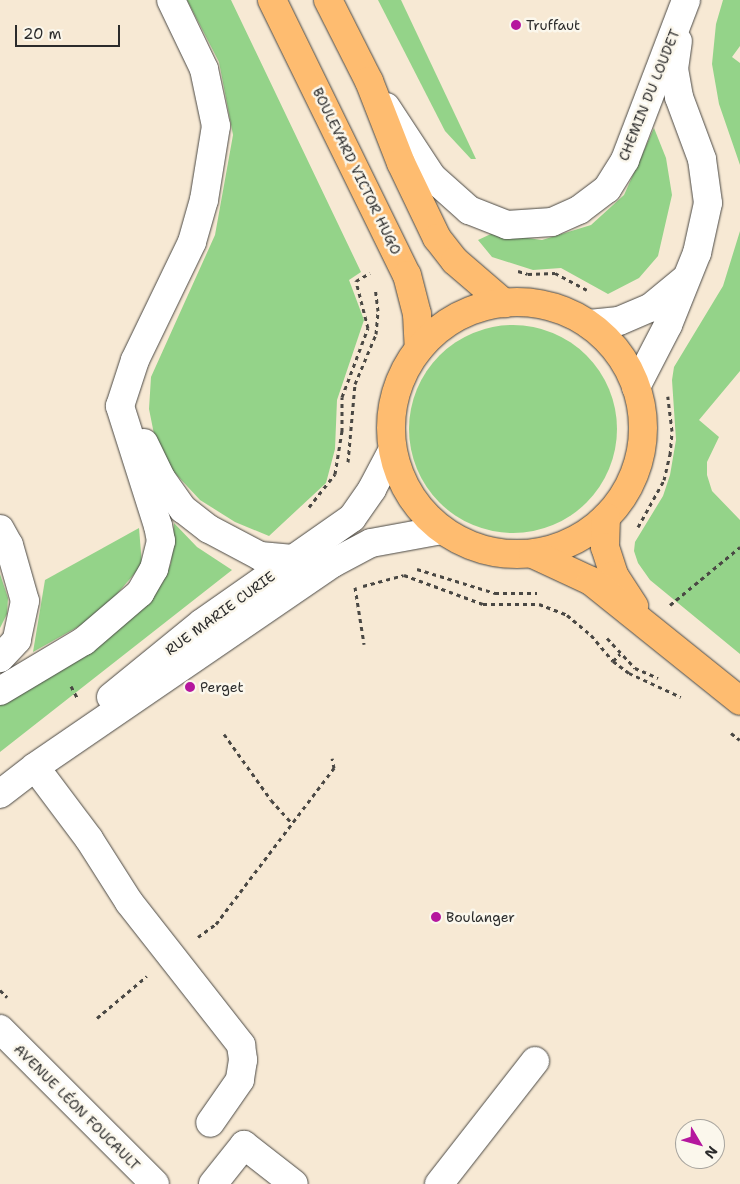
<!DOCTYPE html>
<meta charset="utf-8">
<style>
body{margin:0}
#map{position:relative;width:740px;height:1184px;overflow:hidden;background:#f7e9d4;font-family:"Shantell Sans",sans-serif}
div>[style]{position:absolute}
.green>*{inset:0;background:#94d389}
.round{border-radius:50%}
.path>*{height:3px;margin-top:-1.5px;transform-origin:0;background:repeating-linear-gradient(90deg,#4a4844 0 4px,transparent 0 8px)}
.roads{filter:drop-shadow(0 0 1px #4a4844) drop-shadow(0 0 1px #4a4844)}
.minor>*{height:28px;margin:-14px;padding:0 14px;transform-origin:14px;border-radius:14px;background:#fff}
.major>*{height:28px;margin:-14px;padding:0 14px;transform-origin:14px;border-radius:14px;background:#febc70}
.major>.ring{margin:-14px;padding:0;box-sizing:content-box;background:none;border:28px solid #febc70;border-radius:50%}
.dots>*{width:14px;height:14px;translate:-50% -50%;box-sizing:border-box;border:2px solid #fbf7ec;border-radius:50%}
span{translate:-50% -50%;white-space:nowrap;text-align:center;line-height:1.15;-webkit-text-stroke:5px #fbf7ec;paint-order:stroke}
.poi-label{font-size:14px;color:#2b2b2b}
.left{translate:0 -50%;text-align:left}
.street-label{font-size:14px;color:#2b2b2b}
.north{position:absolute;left:675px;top:1119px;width:50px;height:50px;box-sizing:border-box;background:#fbf7ec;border:1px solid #a8a59f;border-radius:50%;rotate:127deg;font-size:14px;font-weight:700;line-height:20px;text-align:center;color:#2b2b2b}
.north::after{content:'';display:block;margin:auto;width:18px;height:22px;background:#b5179e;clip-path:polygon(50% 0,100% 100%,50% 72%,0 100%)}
.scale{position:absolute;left:15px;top:25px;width:105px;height:22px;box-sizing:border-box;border:2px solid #2b2b2b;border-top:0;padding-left:6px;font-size:15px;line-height:18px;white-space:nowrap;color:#2b2b2b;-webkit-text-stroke:4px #fbf7ec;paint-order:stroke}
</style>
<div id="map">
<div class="green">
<i style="clip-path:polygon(187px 0,231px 0,361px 272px,349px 280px,364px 320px,337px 400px,335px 449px,326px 483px,269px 536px,235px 522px,200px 500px,173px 471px,155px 439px,149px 409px,151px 377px,215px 235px,233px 135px,219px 62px)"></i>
<i style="clip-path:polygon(378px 0,401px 0,476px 159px,471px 159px,445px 131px)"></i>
<i style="clip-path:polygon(723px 0,740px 0,740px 46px,732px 57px,740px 63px,740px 165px,719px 104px,712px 64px,716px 24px)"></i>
<i style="clip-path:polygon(654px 128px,666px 158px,672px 195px,658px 256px,639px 278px,608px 294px,561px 268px,533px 270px,492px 257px,478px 240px,493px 233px,542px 240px,591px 225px,624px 195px)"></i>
<i style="clip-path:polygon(740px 231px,740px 371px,699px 420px,719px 437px,707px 462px,707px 475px,712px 491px,740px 520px,740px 654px,650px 580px,638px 563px,634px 551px,635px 542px,663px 496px,670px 475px,676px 440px,672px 380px,674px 367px,723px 286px)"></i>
<i class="round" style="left:409px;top:325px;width:208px;height:208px"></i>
<i style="clip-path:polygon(174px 523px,197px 547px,232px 570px,0 752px,0 702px,103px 642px,144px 607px,163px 582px,171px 563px)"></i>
<i style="clip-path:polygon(139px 528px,142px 565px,116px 595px,83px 624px,33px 652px,45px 580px)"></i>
<i style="clip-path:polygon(0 574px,8px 598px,7px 614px,0 628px)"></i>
</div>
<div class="path">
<i style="left:518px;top:271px;width:10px;rotate:17deg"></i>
<i style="left:528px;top:274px;width:27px;rotate:-2deg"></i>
<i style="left:555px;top:273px;width:36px;rotate:28deg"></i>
<i style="left:348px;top:462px;width:78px;rotate:-84.9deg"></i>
<i style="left:355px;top:384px;width:54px;rotate:-67.2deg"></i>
<i style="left:376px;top:334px;width:23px;rotate:-85deg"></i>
<i style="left:378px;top:311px;width:23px;rotate:-97deg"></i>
<i style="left:309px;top:507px;width:42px;rotate:-51.8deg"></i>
<i style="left:335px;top:474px;width:44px;rotate:-80.8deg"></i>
<i style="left:342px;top:431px;width:34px;rotate:-90deg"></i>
<i style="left:342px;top:397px;width:74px;rotate:-69.4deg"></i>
<i style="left:368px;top:328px;width:49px;rotate:-104.3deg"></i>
<i style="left:356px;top:281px;width:16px;rotate:-30deg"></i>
<i style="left:638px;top:527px;width:54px;rotate:-61deg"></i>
<i style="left:664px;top:480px;width:26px;rotate:-77deg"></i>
<i style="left:670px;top:455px;width:24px;rotate:-85deg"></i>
<i style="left:672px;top:431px;width:35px;rotate:-97deg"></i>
<i style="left:417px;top:569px;width:82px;rotate:17.1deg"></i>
<i style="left:495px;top:593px;width:42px"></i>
<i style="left:363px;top:586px;width:42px;rotate:-15deg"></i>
<i style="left:404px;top:575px;width:84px;rotate:20.2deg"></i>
<i style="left:483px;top:604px;width:56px"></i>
<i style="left:539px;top:604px;width:30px;rotate:21deg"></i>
<i style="left:567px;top:615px;width:31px;rotate:40deg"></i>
<i style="left:591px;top:635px;width:34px;rotate:50deg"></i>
<i style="left:613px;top:661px;width:10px;rotate:-45deg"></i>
<i style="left:355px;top:587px;width:58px;rotate:81deg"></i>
<i style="left:670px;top:605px;width:91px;rotate:-39.6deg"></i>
<i style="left:607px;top:638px;width:41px;rotate:47deg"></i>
<i style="left:635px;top:668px;width:25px;rotate:23deg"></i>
<i style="left:613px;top:661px;width:20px;rotate:37deg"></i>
<i style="left:629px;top:673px;width:57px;rotate:24.8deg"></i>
<i style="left:71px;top:686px;width:15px;rotate:62deg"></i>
<i style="left:731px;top:733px;width:11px;rotate:38deg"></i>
<i style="left:224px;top:734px;width:81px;rotate:54.5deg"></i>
<i style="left:271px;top:800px;width:30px;rotate:48deg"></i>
<i style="left:198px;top:937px;width:22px;rotate:-36deg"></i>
<i style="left:216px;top:924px;width:196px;rotate:-52.9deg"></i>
<i style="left:334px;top:768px;width:10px;rotate:-101deg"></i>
<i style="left:0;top:990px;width:10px;rotate:45deg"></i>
<i style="left:97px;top:1018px;width:65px;rotate:-40deg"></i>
</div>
<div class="roads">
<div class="minor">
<i style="left:386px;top:107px;width:84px;rotate:56.7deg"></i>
<i style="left:432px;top:177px;width:50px;rotate:41.7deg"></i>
<i style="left:469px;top:210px;width:41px;rotate:21.5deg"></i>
<i style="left:507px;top:225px;width:45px;rotate:-3.8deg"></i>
<i style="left:552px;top:222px;width:30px;rotate:-24deg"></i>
<i style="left:579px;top:210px;width:35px;rotate:-37deg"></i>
<i style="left:607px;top:189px;width:34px;rotate:-58deg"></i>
<i style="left:625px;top:160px;width:171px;rotate:-69.1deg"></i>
<i style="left:589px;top:324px;width:30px;rotate:-6deg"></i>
<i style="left:619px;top:321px;width:34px;rotate:-23deg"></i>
<i style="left:650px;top:308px;width:44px;rotate:-39.5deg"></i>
<i style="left:636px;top:387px;width:70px;rotate:-62.7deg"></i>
<i style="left:668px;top:325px;width:78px;rotate:-68.1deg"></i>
<i style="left:697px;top:253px;width:51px;rotate:-77.6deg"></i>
<i style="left:708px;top:203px;width:44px;rotate:-97.8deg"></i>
<i style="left:702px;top:159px;width:66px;rotate:-110.4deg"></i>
<i style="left:679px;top:97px;width:28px;rotate:-100deg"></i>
<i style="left:674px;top:69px;width:28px;rotate:-82deg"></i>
<i style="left:144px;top:443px;width:39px;rotate:64deg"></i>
<i style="left:161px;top:478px;width:38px;rotate:55deg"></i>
<i style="left:183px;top:509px;width:33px;rotate:38deg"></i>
<i style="left:209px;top:529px;width:58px;rotate:27.9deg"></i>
<i style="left:260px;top:556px;width:33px;rotate:5deg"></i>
<i style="left:0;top:529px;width:18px;rotate:61deg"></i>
<i style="left:9px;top:545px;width:58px;rotate:74.1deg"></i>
<i style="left:25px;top:601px;width:40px;rotate:102deg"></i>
<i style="left:17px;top:640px;width:25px;rotate:133deg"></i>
<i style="left:0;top:691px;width:98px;rotate:-30.8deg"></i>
<i style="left:84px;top:641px;width:74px;rotate:-40.6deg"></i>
<i style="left:140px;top:593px;width:28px;rotate:-60deg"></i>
<i style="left:154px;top:569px;width:29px;rotate:-76deg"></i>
<i style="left:161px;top:541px;width:15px;rotate:-101deg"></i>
<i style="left:158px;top:526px;width:126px;rotate:-107.6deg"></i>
<i style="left:120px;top:406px;width:48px;rotate:-71.9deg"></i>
<i style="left:135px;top:360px;width:131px;rotate:-64.2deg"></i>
<i style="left:192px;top:242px;width:44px;rotate:-74.1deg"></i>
<i style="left:204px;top:200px;width:75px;rotate:-80.8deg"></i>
<i style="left:216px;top:126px;width:58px;rotate:-101.9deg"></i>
<i style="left:204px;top:69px;width:76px;rotate:-115.6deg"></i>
<i style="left:111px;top:697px;width:117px;rotate:-39.1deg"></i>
<i style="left:202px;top:623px;width:183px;rotate:-35deg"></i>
<i style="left:352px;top:518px;width:35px;rotate:-55deg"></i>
<i style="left:372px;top:489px;width:43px;rotate:-62.2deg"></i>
<i style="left:35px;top:767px;width:90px;rotate:53.1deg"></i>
<i style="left:89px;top:839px;width:75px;rotate:57.6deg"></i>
<i style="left:129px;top:902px;width:182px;rotate:51.9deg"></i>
<i style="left:241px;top:1045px;width:15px;rotate:82deg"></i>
<i style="left:243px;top:1060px;width:20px;rotate:99deg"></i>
<i style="left:240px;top:1080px;width:52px;rotate:124.9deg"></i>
<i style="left:0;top:794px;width:44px;rotate:-37.6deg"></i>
<i style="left:35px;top:767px;width:361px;rotate:-34.4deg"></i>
<i style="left:333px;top:563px;width:43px;rotate:-27.8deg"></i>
<i style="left:371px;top:543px;width:72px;rotate:-10.4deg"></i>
<i style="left:0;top:1029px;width:219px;rotate:45deg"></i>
<i style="left:213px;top:1184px;width:50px;rotate:-51.5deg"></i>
<i style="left:244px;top:1145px;width:63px;rotate:38deg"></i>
<i style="left:439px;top:1184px;width:156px;rotate:-52deg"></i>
</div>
<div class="major">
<i style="left:272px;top:0;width:306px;rotate:63.9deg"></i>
<i style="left:407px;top:275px;width:40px;rotate:75.6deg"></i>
<i style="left:417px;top:314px;width:35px;rotate:87deg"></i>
<i style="left:328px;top:0;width:91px;rotate:63.2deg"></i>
<i style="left:369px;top:81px;width:88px;rotate:68.7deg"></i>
<i style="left:401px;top:163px;width:83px;rotate:64.4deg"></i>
<i style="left:437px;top:238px;width:29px;rotate:52deg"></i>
<i style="left:455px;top:261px;width:65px;rotate:40.6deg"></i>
<i class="ring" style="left:391px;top:302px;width:224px;height:224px"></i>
<i style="left:606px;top:517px;width:30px;rotate:92deg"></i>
<i style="left:605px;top:547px;width:29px;rotate:72deg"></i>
<i style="left:614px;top:575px;width:37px;rotate:57deg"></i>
<i style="left:533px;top:554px;width:64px;rotate:25deg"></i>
<i style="left:591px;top:581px;width:191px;rotate:38.8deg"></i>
</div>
</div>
<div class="dots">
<i style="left:516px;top:25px;background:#b5179e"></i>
<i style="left:190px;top:687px;background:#b5179e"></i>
<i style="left:436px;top:917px;background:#b5179e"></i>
</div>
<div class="poi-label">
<span class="left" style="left:526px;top:25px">Truffaut</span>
<span class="left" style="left:200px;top:687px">Perget</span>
<span class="left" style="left:446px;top:917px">Boulanger</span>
</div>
<div class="street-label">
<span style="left:649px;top:95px;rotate:-68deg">CHEMIN DU LOUDET</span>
<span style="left:357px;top:171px;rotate:64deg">BOULEVARD VICTOR HUGO</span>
<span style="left:220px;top:613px;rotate:-36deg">RUE MARIE CURIE</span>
<span style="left:77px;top:1107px;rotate:45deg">AVENUE LÉON FOUCAULT</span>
</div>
<div class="north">N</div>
<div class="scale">20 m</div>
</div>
